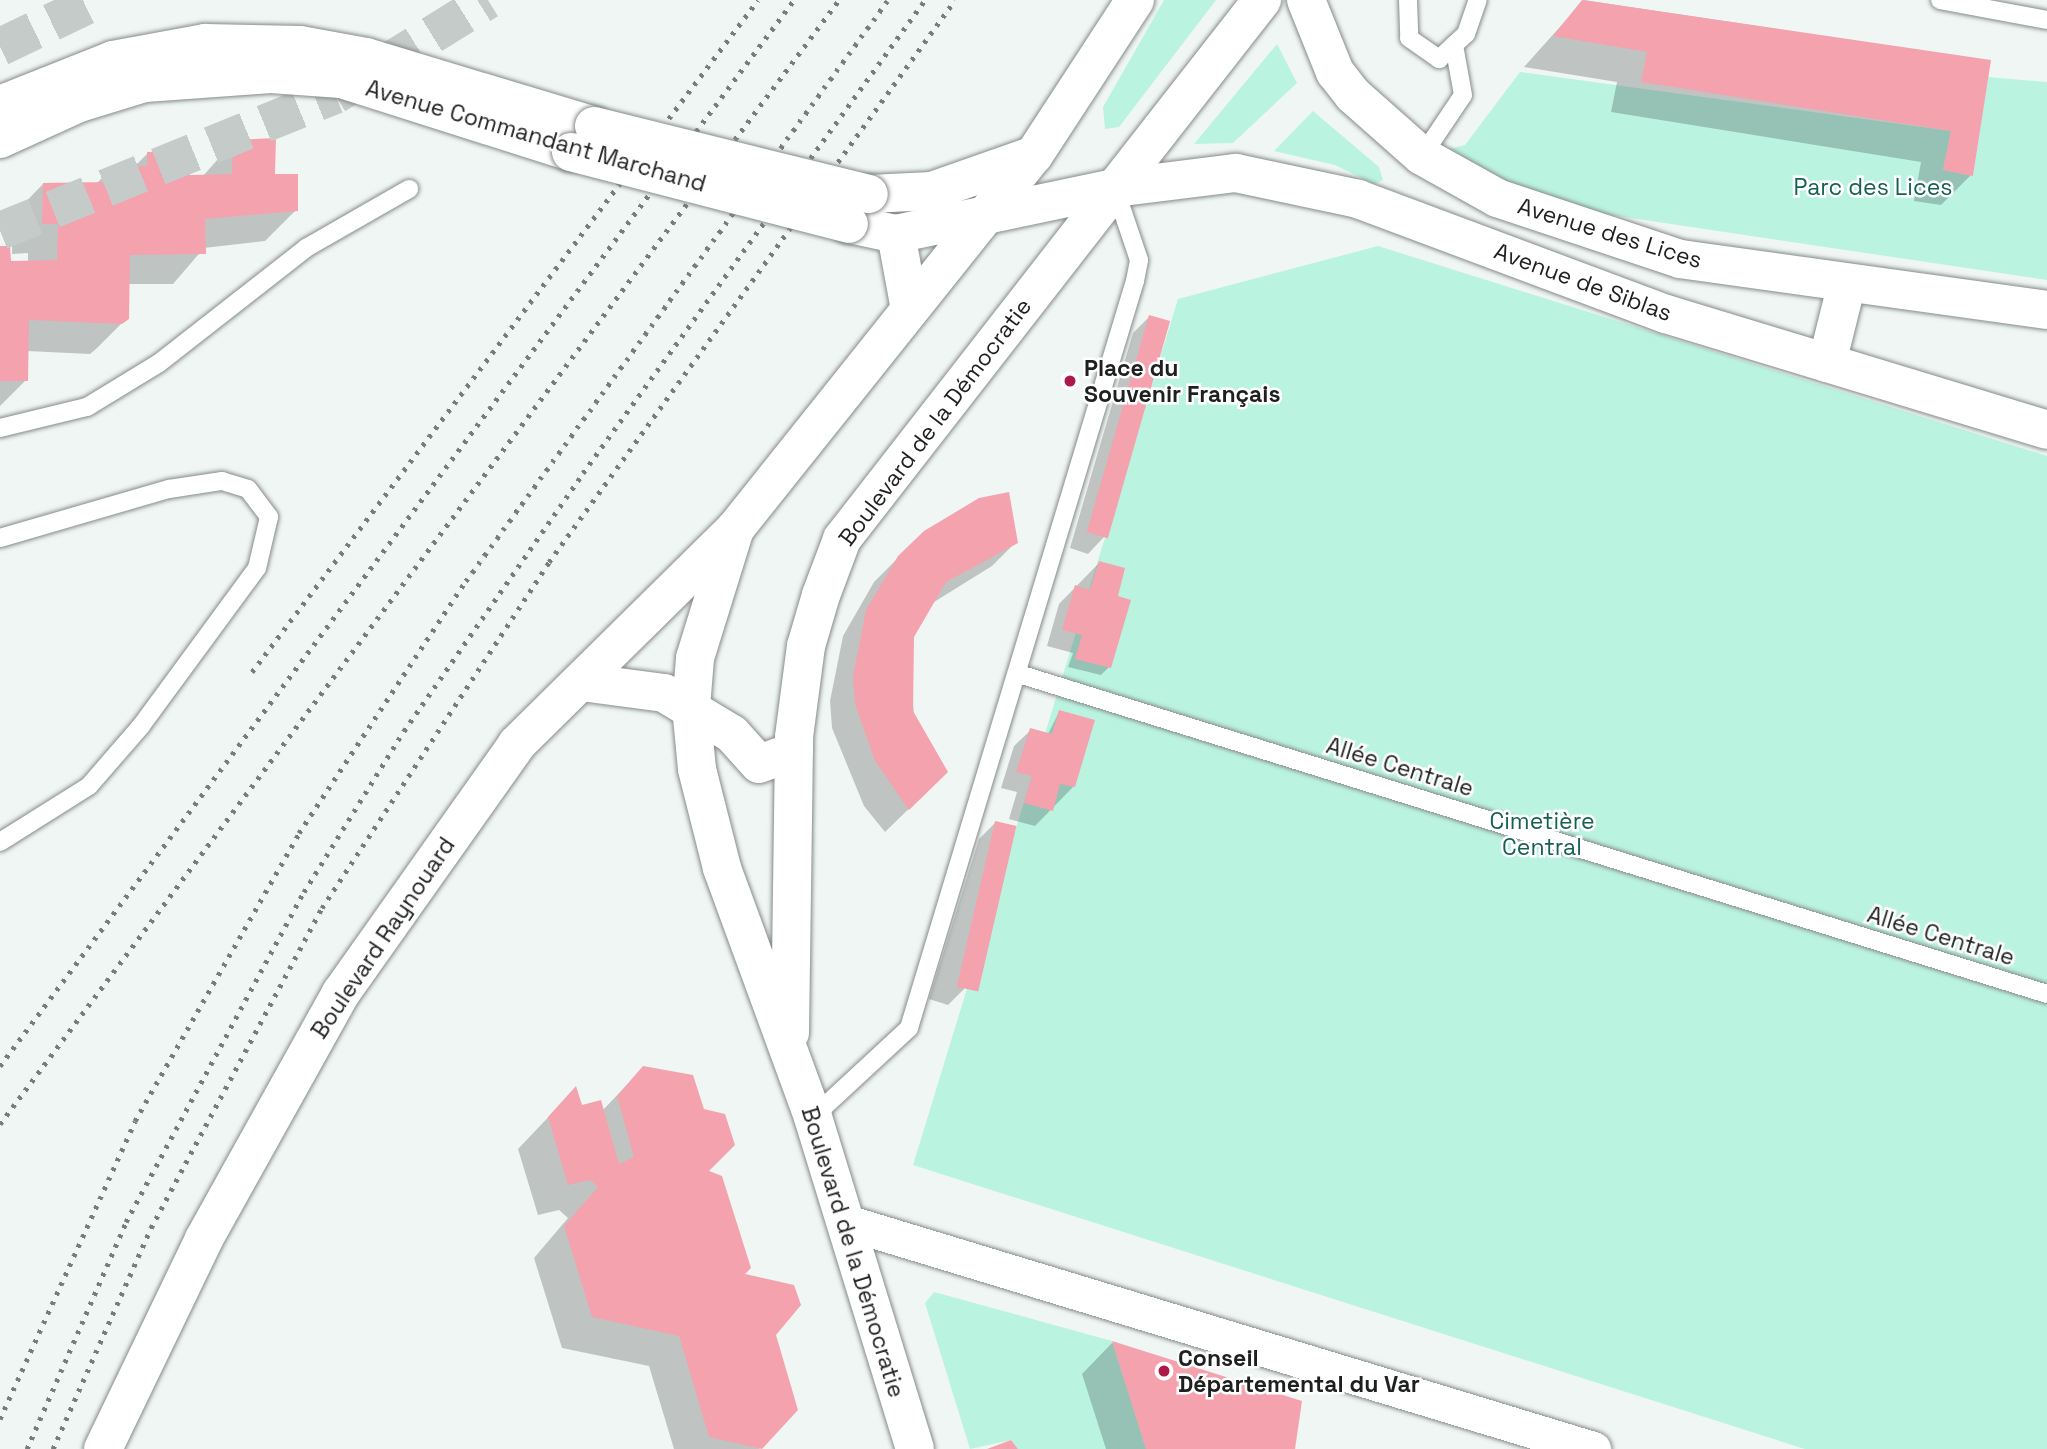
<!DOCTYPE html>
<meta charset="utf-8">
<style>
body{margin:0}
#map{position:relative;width:2047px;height:1449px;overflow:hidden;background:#eff6f3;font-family:"Space Grotesk",sans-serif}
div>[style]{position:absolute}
.green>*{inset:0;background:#bbf3e1}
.shadow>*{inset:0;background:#0003}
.building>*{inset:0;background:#f4a2ae;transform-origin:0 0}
.motorway-tunnel>*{height:38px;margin-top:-19px;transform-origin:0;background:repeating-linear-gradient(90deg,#c5cbc9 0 38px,transparent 0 57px)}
.roads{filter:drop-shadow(0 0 2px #868b89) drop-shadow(0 0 2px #868b89)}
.service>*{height:18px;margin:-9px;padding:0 9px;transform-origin:9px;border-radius:9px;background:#fff}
.minor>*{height:35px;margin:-17.5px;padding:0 17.5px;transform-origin:17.5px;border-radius:17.5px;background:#fff}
.tertiary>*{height:38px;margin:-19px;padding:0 19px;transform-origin:19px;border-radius:19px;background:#fff}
.secondary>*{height:38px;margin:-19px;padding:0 19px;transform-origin:19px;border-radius:19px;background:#fff}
.primary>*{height:38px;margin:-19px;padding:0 19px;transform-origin:19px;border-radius:19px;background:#fff}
.rail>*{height:5px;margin-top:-2.5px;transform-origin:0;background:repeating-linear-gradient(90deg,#787c7a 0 3.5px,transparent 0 10.5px)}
.bridges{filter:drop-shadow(0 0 2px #868b89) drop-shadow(0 0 2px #868b89)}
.primary-bridge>*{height:38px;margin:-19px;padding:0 19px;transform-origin:19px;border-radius:19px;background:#fff}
.dots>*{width:19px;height:19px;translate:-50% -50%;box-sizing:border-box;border:4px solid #fff;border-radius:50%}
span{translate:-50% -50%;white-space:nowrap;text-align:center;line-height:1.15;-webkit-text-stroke:5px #fff;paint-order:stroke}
.street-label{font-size:23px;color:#1e201f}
.park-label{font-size:23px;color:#15604f}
.poi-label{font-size:23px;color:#1e201f;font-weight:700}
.left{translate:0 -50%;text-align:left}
</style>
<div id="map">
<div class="green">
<i style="clip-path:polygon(1164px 0,1216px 0,1119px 127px,1105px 129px,1103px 107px)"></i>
<i style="clip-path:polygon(1277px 44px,1297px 83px,1233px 143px,1194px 144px)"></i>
<i style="clip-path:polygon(1520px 72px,1951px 131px,1943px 170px,1973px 176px,1988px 77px,2047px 82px,2047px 280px,1497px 198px,1422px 156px,1465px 145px)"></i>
<i style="clip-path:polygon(1313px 111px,1379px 167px,1383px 180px,1374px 184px,1335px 165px,1274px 151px)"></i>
<i style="clip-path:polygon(1378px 246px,2047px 456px,2047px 1449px,1805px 1449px,913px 1165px,1178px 299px)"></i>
<i style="clip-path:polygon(934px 1292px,1112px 1341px,1146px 1449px,1018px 1449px,1011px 1440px,970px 1449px,925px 1303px)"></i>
</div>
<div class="shadow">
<i style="clip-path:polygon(1584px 0,1989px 61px,1971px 175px,1941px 205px,1914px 201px,1921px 162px,1611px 112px,1617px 82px,1524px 67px)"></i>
<i style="clip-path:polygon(233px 142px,274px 176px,296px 210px,265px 241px,204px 248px,173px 284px,128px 284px,127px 318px,96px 349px,90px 354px,27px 351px,26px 380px,0 406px,0 248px,9px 263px,28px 263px,28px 253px,12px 254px,13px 215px,43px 184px,96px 184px,111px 169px,133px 168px,148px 153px,188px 176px,203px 176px)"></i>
<i style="clip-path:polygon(1149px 317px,1104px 537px,1088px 554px,1070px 548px,1133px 333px)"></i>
<i style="clip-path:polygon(1016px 542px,992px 566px,926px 607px,908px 652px,922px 796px,885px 832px,864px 806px,832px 728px,830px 701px,843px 636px,874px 582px,899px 557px)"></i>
<i style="clip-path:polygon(1099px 563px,1116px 597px,1109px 667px,1101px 675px,1068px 667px,1073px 653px,1047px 646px,1059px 604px)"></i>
<i style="clip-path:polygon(1059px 712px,1073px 787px,1035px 826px,1009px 819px,1017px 792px,1001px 788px,1014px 746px,1031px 730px,1048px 734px)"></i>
<i style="clip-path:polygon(995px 823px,964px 989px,948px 1005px,929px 999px,979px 839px)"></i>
<i style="clip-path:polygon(643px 1068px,774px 1335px,796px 1409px,759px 1449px,674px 1449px,649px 1366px,562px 1348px,534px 1258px,568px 1218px,559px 1210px,538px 1215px,518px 1149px,575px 1089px,580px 1107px,602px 1111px)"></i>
<i style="clip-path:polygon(1112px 1343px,1300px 1403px,1293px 1449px,1106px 1449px,1082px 1374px)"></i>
</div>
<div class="building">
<i style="clip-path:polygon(1582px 0,1991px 60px,1973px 176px,1943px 170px,1951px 131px,1641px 82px,1647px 52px,1553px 36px)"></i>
<i style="clip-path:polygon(276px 138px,275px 174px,298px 174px,298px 211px,205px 219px,206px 254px,130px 255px,129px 319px,122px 324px,29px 320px,28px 381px,0 381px,0 246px,10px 246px,11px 261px,57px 260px,58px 224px,42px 224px,43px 183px,109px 182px,110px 167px,147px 166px,147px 152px,190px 150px,190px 175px,232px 174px,233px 140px)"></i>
<i style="left:1149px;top:315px;width:22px;height:226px;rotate:16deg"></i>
<i style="clip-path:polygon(1009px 492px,1018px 543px,946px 582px,914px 637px,913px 711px,948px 772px,909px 810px,875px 761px,855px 704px,853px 676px,866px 610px,898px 556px,924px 531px,979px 498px)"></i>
<i style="clip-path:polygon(1099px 561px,1125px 568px,1118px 596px,1131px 600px,1111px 668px,1075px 659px,1082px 635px,1062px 630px,1075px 585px,1090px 590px)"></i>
<i style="clip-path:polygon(1059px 710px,1095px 720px,1075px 787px,1060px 784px,1053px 811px,1024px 803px,1032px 776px,1016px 772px,1030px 728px,1052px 734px)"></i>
<i style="left:995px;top:821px;width:22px;height:170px;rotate:13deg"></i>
<i style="clip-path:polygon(643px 1066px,693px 1075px,704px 1109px,725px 1114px,735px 1145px,709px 1171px,722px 1176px,751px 1268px,745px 1274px,794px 1285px,801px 1305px,776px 1335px,798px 1410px,762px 1449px,709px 1437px,679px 1336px,592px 1317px,564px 1226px,598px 1187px,590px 1180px,568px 1185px,548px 1117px,576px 1086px,582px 1105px,601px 1100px,619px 1164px,634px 1157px,617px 1096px)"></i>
<i style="clip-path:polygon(1112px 1341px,1302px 1401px,1295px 1449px,1146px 1449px)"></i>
<i style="clip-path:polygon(1011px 1440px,1018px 1449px,987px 1449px)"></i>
</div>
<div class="motorway-tunnel">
<i style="left:0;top:47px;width:109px;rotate:-25.6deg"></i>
<i style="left:0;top:231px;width:362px;rotate:-22.1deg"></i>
<i style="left:335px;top:95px;width:180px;rotate:-31.8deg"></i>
</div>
<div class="roads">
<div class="service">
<i style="left:1408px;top:0;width:38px;rotate:88deg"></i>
<i style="left:1409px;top:38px;width:37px;rotate:35deg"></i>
<i style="left:1439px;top:59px;width:37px;rotate:-43deg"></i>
<i style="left:1466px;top:34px;width:36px;rotate:-71deg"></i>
<i style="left:1940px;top:0;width:109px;rotate:10.6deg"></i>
<i style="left:1422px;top:156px;width:73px;rotate:-56.1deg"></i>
<i style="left:1463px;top:95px;width:51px;rotate:-100.2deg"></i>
<i style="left:0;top:428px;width:89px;rotate:-13.6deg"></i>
<i style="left:87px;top:407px;width:84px;rotate:-31.4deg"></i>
<i style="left:159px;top:363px;width:187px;rotate:-38deg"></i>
<i style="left:306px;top:248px;width:119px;rotate:-29.8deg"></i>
<i style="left:0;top:538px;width:176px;rotate:-16.2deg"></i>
<i style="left:169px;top:489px;width:54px;rotate:-8.6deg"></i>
<i style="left:222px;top:481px;width:27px;rotate:17deg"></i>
<i style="left:248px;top:489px;width:35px;rotate:53deg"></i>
<i style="left:269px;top:517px;width:52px;rotate:103.2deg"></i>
<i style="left:257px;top:568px;width:196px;rotate:126.3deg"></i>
<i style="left:141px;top:726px;width:79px;rotate:130.9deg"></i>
<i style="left:89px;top:786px;width:105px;rotate:147.8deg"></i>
<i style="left:1019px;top:674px;width:1077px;rotate:17.29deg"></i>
<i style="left:813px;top:1117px;width:131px;rotate:-42.8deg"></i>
<i style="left:909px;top:1028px;width:780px;rotate:-73.17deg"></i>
<i style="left:1135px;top:281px;width:21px;rotate:-79deg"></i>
<i style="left:1139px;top:260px;width:75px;rotate:-108.7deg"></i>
</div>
<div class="minor">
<i style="left:846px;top:1222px;width:781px;rotate:16.9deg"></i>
</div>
<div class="tertiary">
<i style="left:1306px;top:0;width:78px;rotate:68.1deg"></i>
<i style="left:1335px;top:72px;width:29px;rotate:52deg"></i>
<i style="left:1353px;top:95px;width:92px;rotate:41.5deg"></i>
<i style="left:1422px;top:156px;width:86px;rotate:29.2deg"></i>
<i style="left:1497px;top:198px;width:193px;rotate:18.4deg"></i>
<i style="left:1680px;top:259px;width:371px;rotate:7.9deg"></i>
<i style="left:1115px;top:188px;width:122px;rotate:-7.1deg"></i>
<i style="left:1236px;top:173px;width:125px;rotate:12deg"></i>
<i style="left:1358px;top:199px;width:329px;rotate:20.5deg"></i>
<i style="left:1666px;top:314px;width:398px;rotate:16.9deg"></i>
<i style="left:1827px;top:363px;width:82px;rotate:-76deg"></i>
<i style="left:581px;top:682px;width:84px;rotate:7.5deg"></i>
<i style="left:664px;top:693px;width:79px;rotate:31.1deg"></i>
<i style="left:732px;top:734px;width:40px;rotate:48deg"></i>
<i style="left:759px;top:764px;width:37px;rotate:-20deg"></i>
<i style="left:103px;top:1449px;width:233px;rotate:-64.3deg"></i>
<i style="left:204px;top:1239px;width:282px;rotate:-60.9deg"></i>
<i style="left:341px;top:993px;width:305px;rotate:-54.7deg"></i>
<i style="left:517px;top:744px;width:306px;rotate:-44.6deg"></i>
</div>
<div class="secondary">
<i style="left:896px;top:234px;width:71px;rotate:79.5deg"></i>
<i style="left:790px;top:1033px;width:296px;rotate:-89.2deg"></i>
<i style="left:794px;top:737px;width:92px;rotate:-82.5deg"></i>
<i style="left:806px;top:646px;width:53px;rotate:-73.6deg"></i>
<i style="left:821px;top:595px;width:60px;rotate:-69.4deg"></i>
<i style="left:842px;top:539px;width:445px;rotate:-52.1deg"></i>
<i style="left:915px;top:1449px;width:347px;rotate:-107.1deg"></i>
<i style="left:813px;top:1117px;width:265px;rotate:-110.1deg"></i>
<i style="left:722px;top:868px;width:102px;rotate:-104.2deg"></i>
<i style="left:697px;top:769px;width:62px;rotate:-95.5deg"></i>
<i style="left:691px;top:707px;width:49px;rotate:-85.3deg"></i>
<i style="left:695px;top:658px;width:135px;rotate:-72.8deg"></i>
<i style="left:735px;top:529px;width:479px;rotate:-51.4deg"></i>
</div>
<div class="primary">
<i style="left:0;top:105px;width:122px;rotate:-21.7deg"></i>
<i style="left:113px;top:60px;width:94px;rotate:-10.5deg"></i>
<i style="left:205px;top:43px;width:95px;rotate:1.2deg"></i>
<i style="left:300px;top:45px;width:67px;rotate:10.3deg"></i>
<i style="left:366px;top:57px;width:238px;rotate:16.8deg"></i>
<i style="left:0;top:139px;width:87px;rotate:-24.5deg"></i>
<i style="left:79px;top:103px;width:69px;rotate:-16.9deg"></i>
<i style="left:145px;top:83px;width:126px;rotate:-4.1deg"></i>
<i style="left:271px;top:74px;width:70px;rotate:4.1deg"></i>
<i style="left:341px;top:79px;width:241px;rotate:17.6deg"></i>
<i style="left:869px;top:194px;width:63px;rotate:-2.7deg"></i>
<i style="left:932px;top:191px;width:108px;rotate:-19.4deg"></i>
<i style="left:1034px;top:155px;width:185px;rotate:-56.9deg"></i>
<i style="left:849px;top:224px;width:48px;rotate:12deg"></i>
<i style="left:896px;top:234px;width:224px;rotate:-11.9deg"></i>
<i style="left:1115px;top:188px;width:239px;rotate:-52deg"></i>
</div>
</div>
<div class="rail">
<i style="left:252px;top:672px;width:841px;rotate:-53.02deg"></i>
<i style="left:0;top:1066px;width:1329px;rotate:-53.32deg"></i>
<i style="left:0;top:1124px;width:1403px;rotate:-53.26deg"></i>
<i style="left:0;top:1419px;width:327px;rotate:-65.6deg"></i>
<i style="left:135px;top:1121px;width:331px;rotate:-60.3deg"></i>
<i style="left:299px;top:833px;width:302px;rotate:-56.5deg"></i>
<i style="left:466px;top:581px;width:718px;rotate:-54.01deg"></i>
<i style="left:27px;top:1449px;width:248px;rotate:-66.4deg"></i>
<i style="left:126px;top:1222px;width:375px;rotate:-61.7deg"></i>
<i style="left:304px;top:892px;width:190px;rotate:-58.2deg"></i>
<i style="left:404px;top:731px;width:314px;rotate:-55.2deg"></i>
<i style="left:583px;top:473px;width:584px;rotate:-54.13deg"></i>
<i style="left:53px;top:1449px;width:242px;rotate:-66.1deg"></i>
<i style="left:151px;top:1228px;width:363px;rotate:-61.9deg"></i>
<i style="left:322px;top:908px;width:414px;rotate:-56.7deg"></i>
<i style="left:549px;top:562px;width:693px;rotate:-54.15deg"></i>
</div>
<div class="bridges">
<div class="primary-bridge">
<i style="left:594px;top:126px;width:283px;rotate:13.9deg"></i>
<i style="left:571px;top:152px;width:287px;rotate:14.5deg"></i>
</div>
</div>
<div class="dots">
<i style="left:1070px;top:381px;background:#ad1a48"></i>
<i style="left:1164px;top:1371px;background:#ad1a48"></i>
</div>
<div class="street-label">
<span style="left:536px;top:136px;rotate:16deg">Avenue Commandant Marchand</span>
<span style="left:1610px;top:233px;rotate:17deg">Avenue des Lices</span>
<span style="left:1583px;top:282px;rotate:20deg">Avenue de Siblas</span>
<span style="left:935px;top:422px;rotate:-53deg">Boulevard de la Démocratie</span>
<span style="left:1400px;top:767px;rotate:17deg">Allée Centrale</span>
<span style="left:1941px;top:936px;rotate:17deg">Allée Centrale</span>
<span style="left:383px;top:938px;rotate:-56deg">Boulevard Raynouard</span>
<span style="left:853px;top:1252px;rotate:73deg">Boulevard de la Démocratie</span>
</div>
<div class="park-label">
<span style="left:1873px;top:187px">Parc des Lices</span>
<span style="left:1542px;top:834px">Cimetière<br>Central</span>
</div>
<div class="poi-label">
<span class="left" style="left:1084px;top:381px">Place du<br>Souvenir Français</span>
<span class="left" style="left:1178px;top:1371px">Conseil<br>Départemental du Var</span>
</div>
</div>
